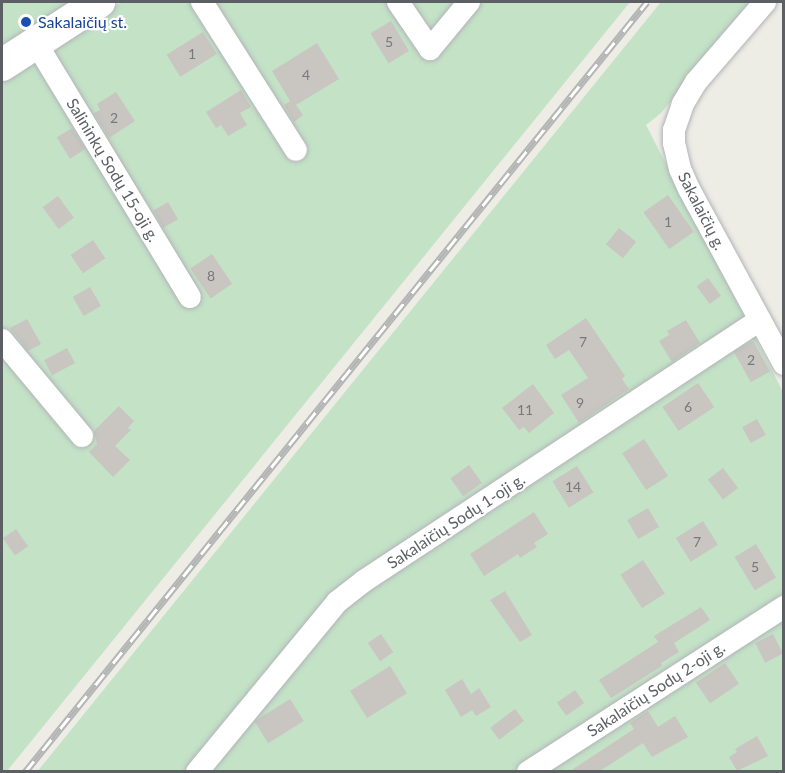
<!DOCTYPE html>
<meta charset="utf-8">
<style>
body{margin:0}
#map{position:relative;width:785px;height:773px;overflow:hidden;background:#edece5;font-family:Lato,sans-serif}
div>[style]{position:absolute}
.green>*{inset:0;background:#c3e2c6}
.building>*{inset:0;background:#c9c6c1;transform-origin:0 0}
.roads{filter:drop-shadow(0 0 2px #b2b4b8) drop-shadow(0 0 2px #b2b4b8)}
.street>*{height:22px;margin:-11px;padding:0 11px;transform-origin:11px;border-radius:11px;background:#fff}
.secondary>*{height:32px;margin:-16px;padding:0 16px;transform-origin:16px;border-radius:16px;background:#fff}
.rail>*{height:7px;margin-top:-3.5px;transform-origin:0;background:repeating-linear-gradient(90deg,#fff 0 14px,#b4b5b5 0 28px);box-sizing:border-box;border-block:2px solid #b4b5b5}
.dots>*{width:16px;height:16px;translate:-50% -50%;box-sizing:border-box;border:3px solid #fff;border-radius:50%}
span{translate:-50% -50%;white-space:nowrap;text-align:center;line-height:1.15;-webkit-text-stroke:4.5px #fff;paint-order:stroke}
.number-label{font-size:14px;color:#77797a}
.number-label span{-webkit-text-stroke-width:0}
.transit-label{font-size:16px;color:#164399}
.left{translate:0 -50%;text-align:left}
.street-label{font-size:16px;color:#5c5f63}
.frame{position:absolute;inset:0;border:3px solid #5c5f63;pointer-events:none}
</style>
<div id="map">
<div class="green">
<i style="clip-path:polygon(2px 2px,72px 2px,2px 45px)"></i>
<i style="clip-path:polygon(122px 2px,630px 2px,7px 771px,2px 772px,2px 80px)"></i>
<i style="clip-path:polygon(661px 2px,756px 2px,661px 113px,646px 125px,783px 392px,783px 771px,37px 772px)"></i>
</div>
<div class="building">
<i style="left:391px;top:21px;width:35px;height:24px;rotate:59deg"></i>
<i style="left:203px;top:32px;width:26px;height:43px;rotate:58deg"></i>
<i style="clip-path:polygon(317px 43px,339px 79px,296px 105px,303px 115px,294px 122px,284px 105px,290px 101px,272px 71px)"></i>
<i style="clip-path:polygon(241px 90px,251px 107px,240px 113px,247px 125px,228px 136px,221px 125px,216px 128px,206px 112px)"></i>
<i style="clip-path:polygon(116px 92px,135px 121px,109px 138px,94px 113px,100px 110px,97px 104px)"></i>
<i style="left:72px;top:128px;width:25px;height:18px;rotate:58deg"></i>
<i style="left:668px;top:195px;width:45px;height:30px;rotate:55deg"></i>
<i style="left:58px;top:196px;width:27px;height:19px;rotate:54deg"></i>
<i style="left:168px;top:202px;width:20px;height:17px;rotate:60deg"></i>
<i style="left:619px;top:228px;width:22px;height:21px;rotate:39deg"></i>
<i style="left:93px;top:240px;width:22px;height:27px;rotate:56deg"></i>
<i style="left:212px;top:254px;width:36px;height:26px;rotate:56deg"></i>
<i style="left:708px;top:278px;width:22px;height:14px;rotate:54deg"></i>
<i style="left:90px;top:287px;width:22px;height:20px;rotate:60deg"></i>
<i style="clip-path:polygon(586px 318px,625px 376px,622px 379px,629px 389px,579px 423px,561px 395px,588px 378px,569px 350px,555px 359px,546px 345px)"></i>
<i style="clip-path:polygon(27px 319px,41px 344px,28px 351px,10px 328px)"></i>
<i style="clip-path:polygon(686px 320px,700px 343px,672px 362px,659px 341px,669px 335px,667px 331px)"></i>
<i style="left:753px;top:341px;width:35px;height:22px;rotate:61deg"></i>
<i style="left:67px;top:348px;width:17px;height:26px;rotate:62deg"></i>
<i style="left:698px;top:383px;width:29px;height:43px;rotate:56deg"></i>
<i style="clip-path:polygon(533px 384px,554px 413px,529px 433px,524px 427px,519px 430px,502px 408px)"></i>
<i style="clip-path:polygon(119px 406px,134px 421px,128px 428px,131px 430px,115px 446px,130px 460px,113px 477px,89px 452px,97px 444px,94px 431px)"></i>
<i style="left:757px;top:419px;width:18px;height:17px;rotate:61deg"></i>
<i style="left:644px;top:439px;width:44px;height:26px;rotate:57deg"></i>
<i style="left:469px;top:465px;width:22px;height:23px;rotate:54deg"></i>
<i style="left:577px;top:466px;width:31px;height:29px;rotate:58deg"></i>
<i style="left:723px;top:468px;width:25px;height:19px;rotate:53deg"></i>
<i style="left:648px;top:508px;width:22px;height:24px;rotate:60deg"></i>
<i style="clip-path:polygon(534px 512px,548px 534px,534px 543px,537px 547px,520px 558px,518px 554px,484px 576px,470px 554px)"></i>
<i style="left:703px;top:521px;width:28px;height:32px;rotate:58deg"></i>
<i style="left:16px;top:529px;width:21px;height:16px;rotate:55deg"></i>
<i style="left:756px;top:544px;width:39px;height:25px;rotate:59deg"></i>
<i style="left:643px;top:560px;width:40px;height:27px;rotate:57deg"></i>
<i style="clip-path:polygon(505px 591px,532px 635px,520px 642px,490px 600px)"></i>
<i style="clip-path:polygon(701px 607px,710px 620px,674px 643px,679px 652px,661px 663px,662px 666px,611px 698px,599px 680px,658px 642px,654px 636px)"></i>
<i style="left:381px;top:634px;width:22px;height:16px;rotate:56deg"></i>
<i style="left:773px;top:634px;width:22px;height:20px;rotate:63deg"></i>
<i style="left:725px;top:663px;width:25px;height:35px;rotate:56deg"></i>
<i style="left:390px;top:666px;width:32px;height:47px;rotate:58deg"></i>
<i style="clip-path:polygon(462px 679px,471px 694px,479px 688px,491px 707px,476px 716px,472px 710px,461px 717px,445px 690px)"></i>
<i style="left:575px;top:690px;width:16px;height:22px;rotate:55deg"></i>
<i style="left:290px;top:699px;width:26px;height:42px;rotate:58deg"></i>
<i style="left:515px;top:709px;width:15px;height:31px;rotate:53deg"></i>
<i style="clip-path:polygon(648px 711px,658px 727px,675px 716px,688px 737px,652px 757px,643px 743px,600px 771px,570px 771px,634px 729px,630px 723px)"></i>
<i style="clip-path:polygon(757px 736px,768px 756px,737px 771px,729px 757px,737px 752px,735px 749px)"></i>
</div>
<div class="roads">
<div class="street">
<i style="left:202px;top:2px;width:175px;rotate:57.6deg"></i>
<i style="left:398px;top:2px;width:57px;rotate:55.8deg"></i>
<i style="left:430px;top:49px;width:61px;rotate:-50.3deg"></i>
<i style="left:765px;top:2px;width:106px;rotate:130.8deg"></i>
<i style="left:696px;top:82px;width:26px;rotate:121deg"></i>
<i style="left:683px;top:104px;width:28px;rotate:109deg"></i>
<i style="left:674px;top:130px;width:13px;rotate:90deg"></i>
<i style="left:674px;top:143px;width:27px;rotate:77deg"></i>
<i style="left:680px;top:169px;width:22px;rotate:66deg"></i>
<i style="left:689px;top:189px;width:199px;rotate:61.5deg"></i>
<i style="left:36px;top:43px;width:297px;rotate:58.8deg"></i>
<i style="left:2px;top:340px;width:125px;rotate:50.2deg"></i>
<i style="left:197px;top:772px;width:220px;rotate:-50.5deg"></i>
<i style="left:337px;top:602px;width:34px;rotate:-38deg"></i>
<i style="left:364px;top:581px;width:474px;rotate:-33.4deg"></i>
<i style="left:528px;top:772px;width:305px;rotate:-32.8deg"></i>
</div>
<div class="secondary">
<i style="left:2px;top:65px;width:116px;rotate:-33deg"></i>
</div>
</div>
<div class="rail">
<i style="left:25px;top:772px;width:990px;rotate:-51.07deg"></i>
</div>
<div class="dots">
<i style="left:26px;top:22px;background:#1a4fb4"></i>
</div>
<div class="number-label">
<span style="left:389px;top:42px">5</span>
<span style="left:192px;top:54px">1</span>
<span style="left:306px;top:75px">4</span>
<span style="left:114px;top:118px">2</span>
<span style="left:668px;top:222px">1</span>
<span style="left:211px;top:276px">8</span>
<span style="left:583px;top:342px">7</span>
<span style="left:751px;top:360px">2</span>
<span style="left:580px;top:403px">9</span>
<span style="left:688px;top:407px">6</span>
<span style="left:525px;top:410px">11</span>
<span style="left:573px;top:487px">14</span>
<span style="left:697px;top:542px">7</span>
<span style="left:755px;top:567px">5</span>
</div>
<div class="transit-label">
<span class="left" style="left:38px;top:22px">Sakalaičių st.</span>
</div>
<div class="street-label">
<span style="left:113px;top:170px;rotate:59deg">Salininkų Sodų 15-oji g.</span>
<span style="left:702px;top:211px;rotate:63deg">Sakalaičių g.</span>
<span style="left:456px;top:521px;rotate:-33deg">Sakalaičių Sodų 1-oji g.</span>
<span style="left:656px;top:689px;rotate:-33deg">Sakalaičių Sodų 2-oji g.</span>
</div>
<div class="frame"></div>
</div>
